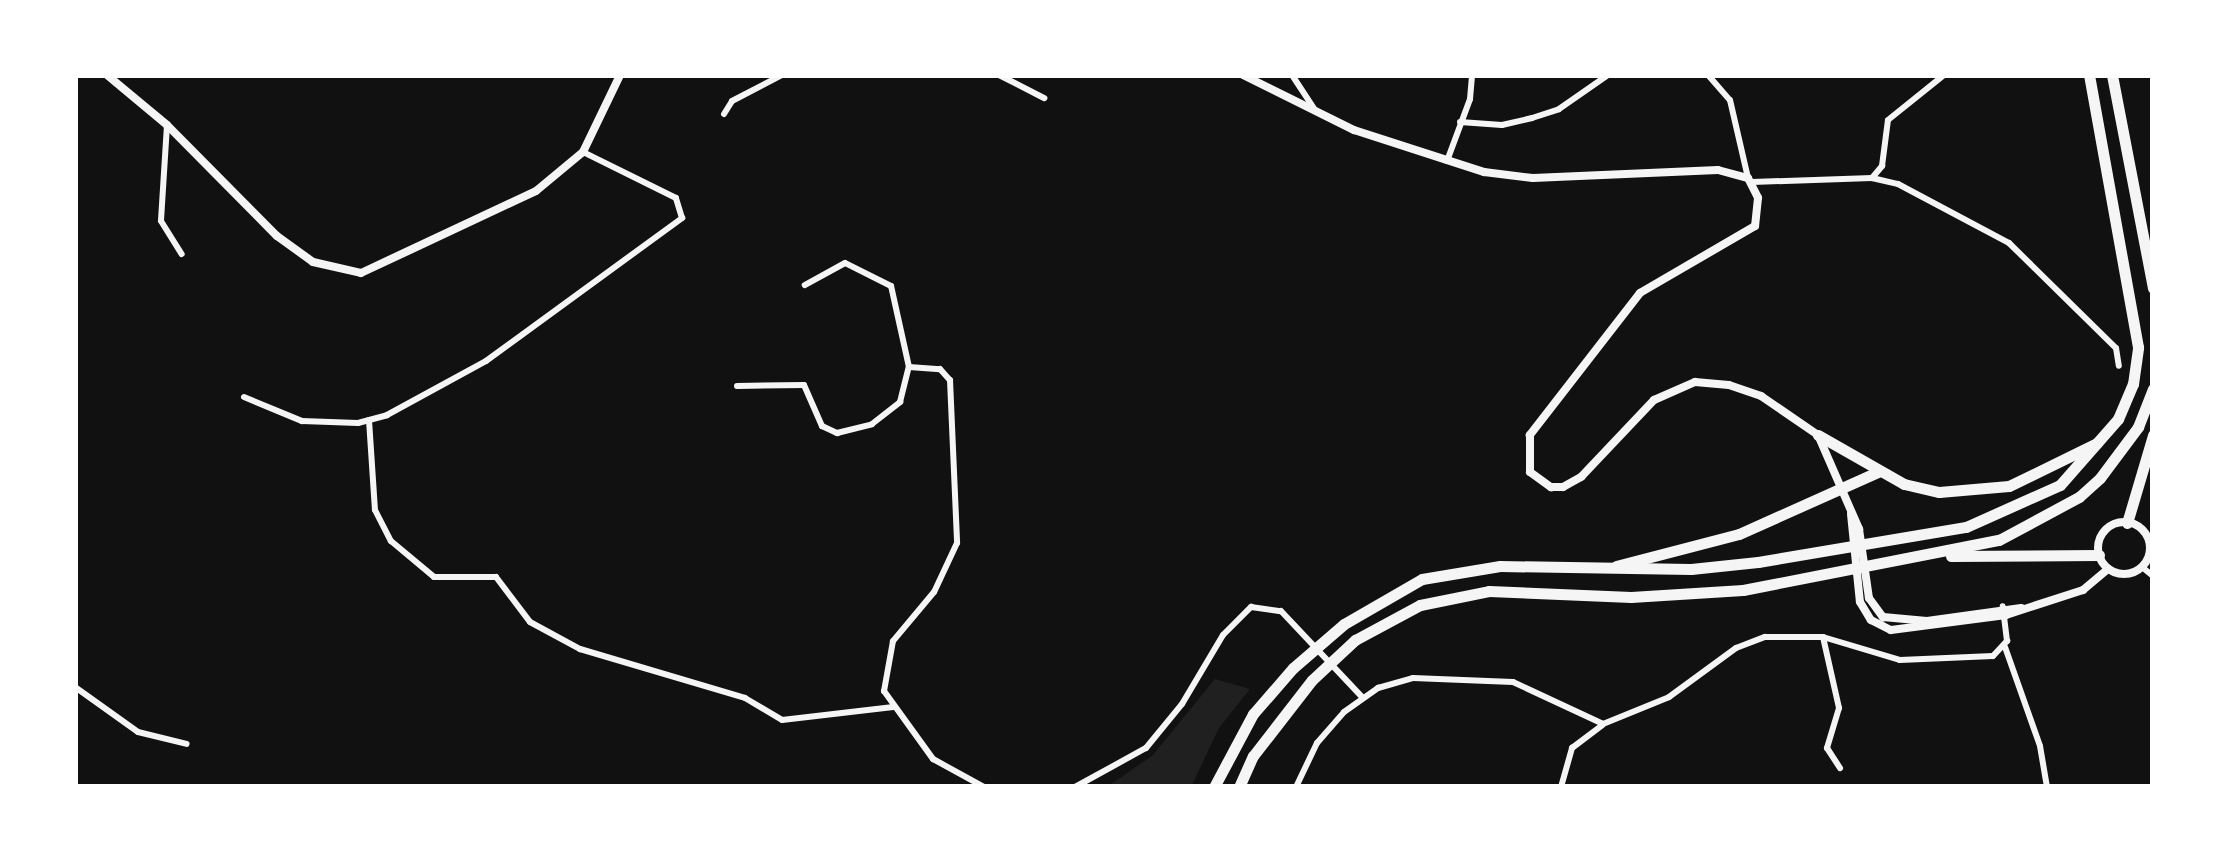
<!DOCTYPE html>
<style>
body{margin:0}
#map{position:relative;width:2228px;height:862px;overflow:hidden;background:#111;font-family:"DM Sans",sans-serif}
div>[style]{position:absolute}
.green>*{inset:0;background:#202020}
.minor>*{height:6px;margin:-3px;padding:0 3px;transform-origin:3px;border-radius:3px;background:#f5f5f5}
.tertiary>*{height:8px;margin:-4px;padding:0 4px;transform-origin:4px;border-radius:4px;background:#f5f5f5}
.tertiary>.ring{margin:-4px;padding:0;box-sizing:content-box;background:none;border:8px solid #f5f5f5;border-radius:50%}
.motorway>*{height:11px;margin:-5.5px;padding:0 5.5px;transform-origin:5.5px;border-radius:5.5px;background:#f5f5f5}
span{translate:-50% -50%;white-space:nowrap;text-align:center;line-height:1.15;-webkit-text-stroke:8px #fff;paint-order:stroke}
.frame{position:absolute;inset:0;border:78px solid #fff;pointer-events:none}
</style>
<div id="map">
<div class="green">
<i style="clip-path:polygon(1215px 679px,1250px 689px,1219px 728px,1191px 787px,1107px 787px,1153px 755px)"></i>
</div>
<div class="minor">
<i style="left:999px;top:75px;width:51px;rotate:27.1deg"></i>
<i style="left:1292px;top:75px;width:42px;rotate:56.7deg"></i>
<i style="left:1708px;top:75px;width:33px;rotate:49deg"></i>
<i style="left:1730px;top:100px;width:80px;rotate:77deg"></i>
<i style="left:724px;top:114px;width:15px;rotate:-58deg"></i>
<i style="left:732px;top:101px;width:56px;rotate:-27.5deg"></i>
<i style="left:1460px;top:122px;width:42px;rotate:4.1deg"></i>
<i style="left:1502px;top:125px;width:31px;rotate:-13deg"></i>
<i style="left:1532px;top:118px;width:28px;rotate:-18deg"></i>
<i style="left:1559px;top:109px;width:60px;rotate:-34.8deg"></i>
<i style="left:167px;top:125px;width:96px;rotate:93.6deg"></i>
<i style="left:161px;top:221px;width:39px;rotate:58deg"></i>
<i style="left:1447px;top:161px;width:66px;rotate:-69.6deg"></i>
<i style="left:1470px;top:99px;width:24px;rotate:-85deg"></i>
<i style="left:1872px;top:178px;width:27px;rotate:13deg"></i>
<i style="left:1898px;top:184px;width:126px;rotate:28deg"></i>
<i style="left:2009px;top:243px;width:150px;rotate:44.5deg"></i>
<i style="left:2116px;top:348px;width:18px;rotate:81deg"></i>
<i style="left:1752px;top:182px;width:120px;rotate:-1.9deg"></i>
<i style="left:1872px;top:178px;width:16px;rotate:-50deg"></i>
<i style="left:1882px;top:166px;width:46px;rotate:-82.6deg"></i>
<i style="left:1888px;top:120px;width:72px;rotate:-38.8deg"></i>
<i style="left:909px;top:367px;width:31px;rotate:4deg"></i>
<i style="left:940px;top:369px;width:15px;rotate:48deg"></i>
<i style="left:950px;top:380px;width:163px;rotate:87.5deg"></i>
<i style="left:957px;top:543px;width:54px;rotate:115.1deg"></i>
<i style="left:934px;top:592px;width:64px;rotate:129.9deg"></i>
<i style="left:893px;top:641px;width:51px;rotate:100.2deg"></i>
<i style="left:884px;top:691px;width:84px;rotate:54.2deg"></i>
<i style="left:933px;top:759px;width:58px;rotate:28.8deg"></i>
<i style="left:737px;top:386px;width:67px;rotate:-0.9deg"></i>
<i style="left:804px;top:385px;width:45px;rotate:66.3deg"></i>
<i style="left:822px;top:426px;width:17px;rotate:25deg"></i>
<i style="left:837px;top:433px;width:36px;rotate:-14deg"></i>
<i style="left:872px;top:424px;width:36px;rotate:-38deg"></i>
<i style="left:900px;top:402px;width:36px;rotate:-76deg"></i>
<i style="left:909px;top:367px;width:83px;rotate:-102.5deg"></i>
<i style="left:891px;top:286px;width:51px;rotate:-153.4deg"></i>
<i style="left:845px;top:263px;width:46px;rotate:151.2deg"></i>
<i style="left:244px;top:397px;width:63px;rotate:22.5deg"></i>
<i style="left:302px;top:421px;width:56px;rotate:2deg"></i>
<i style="left:358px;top:423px;width:30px;rotate:-15deg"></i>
<i style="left:387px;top:415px;width:113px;rotate:-28.6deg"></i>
<i style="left:486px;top:361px;width:243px;rotate:-36.1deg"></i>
<i style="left:682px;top:218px;width:21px;rotate:-107deg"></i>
<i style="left:676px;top:198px;width:104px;rotate:-153.7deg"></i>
<i style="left:369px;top:420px;width:90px;rotate:86.2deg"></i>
<i style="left:375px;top:510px;width:35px;rotate:63deg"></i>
<i style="left:391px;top:541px;width:56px;rotate:39.9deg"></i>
<i style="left:434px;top:577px;width:62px"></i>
<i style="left:496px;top:577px;width:56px;rotate:52.9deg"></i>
<i style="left:530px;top:622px;width:57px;rotate:28.4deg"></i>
<i style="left:580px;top:649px;width:172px;rotate:16.5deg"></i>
<i style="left:745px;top:698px;width:43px;rotate:30.7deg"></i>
<i style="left:782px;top:720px;width:112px;rotate:-6.7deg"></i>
<i style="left:2142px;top:567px;width:14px;rotate:39deg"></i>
<i style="left:1823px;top:637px;width:73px;rotate:77.3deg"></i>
<i style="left:1839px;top:708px;width:42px;rotate:106.7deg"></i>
<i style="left:1827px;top:748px;width:24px;rotate:57deg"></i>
<i style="left:2005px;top:647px;width:105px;rotate:70.5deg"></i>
<i style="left:2040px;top:746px;width:42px;rotate:80.3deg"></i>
<i style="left:75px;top:687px;width:77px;rotate:35.5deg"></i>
<i style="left:138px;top:732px;width:50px;rotate:13.8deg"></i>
<i style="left:1075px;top:787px;width:81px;rotate:-28.8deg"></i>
<i style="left:1146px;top:748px;width:57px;rotate:-50.7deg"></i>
<i style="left:1182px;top:704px;width:80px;rotate:-59.3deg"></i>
<i style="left:1223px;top:635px;width:40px;rotate:-45deg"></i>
<i style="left:1251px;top:607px;width:30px;rotate:8deg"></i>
<i style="left:1281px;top:611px;width:118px;rotate:46.7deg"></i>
<i style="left:1296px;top:787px;width:49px;rotate:-64.5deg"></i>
<i style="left:1317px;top:743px;width:41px;rotate:-48.9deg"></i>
<i style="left:1344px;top:712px;width:42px;rotate:-35.2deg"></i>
<i style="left:1378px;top:688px;width:36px;rotate:-16deg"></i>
<i style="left:1413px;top:678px;width:100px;rotate:2.3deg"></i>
<i style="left:1513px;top:682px;width:99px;rotate:25deg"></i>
<i style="left:1603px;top:724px;width:71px;rotate:-22.2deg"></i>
<i style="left:1669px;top:697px;width:83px;rotate:-36.2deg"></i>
<i style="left:1736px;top:648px;width:31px;rotate:-21deg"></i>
<i style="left:1765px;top:637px;width:58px"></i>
<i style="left:1823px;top:637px;width:80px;rotate:16.6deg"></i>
<i style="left:1900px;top:660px;width:93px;rotate:-2.5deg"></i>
<i style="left:1993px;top:656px;width:21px;rotate:-47deg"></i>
<i style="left:2007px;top:641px;width:35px;rotate:-97deg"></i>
<i style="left:1561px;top:787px;width:41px;rotate:-74.2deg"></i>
<i style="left:1572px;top:748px;width:38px;rotate:-37deg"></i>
</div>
<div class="tertiary">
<i style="left:107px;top:75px;width:78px;rotate:39.8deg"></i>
<i style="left:167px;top:125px;width:156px;rotate:45.3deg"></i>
<i style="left:277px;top:236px;width:44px;rotate:35.8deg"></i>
<i style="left:313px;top:262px;width:49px;rotate:12.9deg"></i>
<i style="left:361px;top:273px;width:193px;rotate:-25.1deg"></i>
<i style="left:536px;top:191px;width:61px;rotate:-39.7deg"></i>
<i style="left:583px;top:152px;width:85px;rotate:-64.3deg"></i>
<i style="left:1243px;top:75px;width:124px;rotate:26.4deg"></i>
<i style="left:1354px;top:130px;width:137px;rotate:17.9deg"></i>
<i style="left:1484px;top:172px;width:49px;rotate:7deg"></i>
<i style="left:1533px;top:178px;width:185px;rotate:-2.5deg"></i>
<i style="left:1718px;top:170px;width:31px;rotate:15deg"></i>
<i style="left:1748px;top:178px;width:22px;rotate:63deg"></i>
<i style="left:1758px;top:198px;width:28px;rotate:96deg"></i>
<i style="left:1755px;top:226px;width:133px;rotate:149.8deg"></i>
<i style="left:1640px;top:293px;width:180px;rotate:127.8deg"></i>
<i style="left:1530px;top:435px;width:37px;rotate:90deg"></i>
<i style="left:1530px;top:472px;width:26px;rotate:36deg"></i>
<i style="left:1551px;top:487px;width:12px"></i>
<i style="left:1563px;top:487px;width:21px;rotate:-29deg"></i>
<i style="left:1581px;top:477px;width:106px;rotate:-46.5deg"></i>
<i style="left:1654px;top:400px;width:45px;rotate:-23.7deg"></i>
<i style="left:1695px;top:382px;width:34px;rotate:5deg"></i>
<i style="left:1729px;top:385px;width:34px;rotate:19deg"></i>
<i style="left:1761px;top:396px;width:69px;rotate:34.4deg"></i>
<i style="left:1818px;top:435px;width:103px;rotate:66.4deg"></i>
<i style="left:1859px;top:529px;width:70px;rotate:81.8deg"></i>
<i style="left:1869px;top:598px;width:24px;rotate:54deg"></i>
<i style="left:1883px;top:617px;width:44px;rotate:5.2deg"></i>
<i style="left:1927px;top:621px;width:95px;rotate:-7.9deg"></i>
<i style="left:1851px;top:514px;width:88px;rotate:84.2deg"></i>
<i style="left:1860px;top:602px;width:21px;rotate:59deg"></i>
<i style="left:1871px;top:620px;width:22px;rotate:27deg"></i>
<i style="left:1891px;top:630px;width:116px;rotate:-7.4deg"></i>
<i style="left:2006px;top:615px;width:81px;rotate:-18deg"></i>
<i style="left:2083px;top:590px;width:33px;rotate:-40deg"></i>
<i class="ring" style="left:2098px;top:522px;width:44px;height:44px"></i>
</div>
<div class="motorway">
<i style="left:2112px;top:75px;width:217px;rotate:79.1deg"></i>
<i style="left:1818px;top:435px;width:99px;rotate:29.7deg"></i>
<i style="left:1904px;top:484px;width:36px;rotate:13deg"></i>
<i style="left:1939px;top:492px;width:70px;rotate:-4.9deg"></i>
<i style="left:2009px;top:486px;width:98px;rotate:-26deg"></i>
<i style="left:2127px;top:523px;width:92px;rotate:-73.5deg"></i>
<i style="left:1951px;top:556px;width:148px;rotate:-0.4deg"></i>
<i style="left:1616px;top:566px;width:127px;rotate:-14.6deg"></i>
<i style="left:1739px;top:534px;width:154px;rotate:-24.1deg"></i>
<i style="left:1214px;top:787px;width:83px;rotate:-61.9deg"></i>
<i style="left:1253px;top:714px;width:61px;rotate:-49deg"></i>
<i style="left:1293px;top:668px;width:67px;rotate:-40.8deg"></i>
<i style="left:1344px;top:624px;width:90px;rotate:-30deg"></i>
<i style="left:1422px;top:579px;width:79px;rotate:-9.5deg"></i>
<i style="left:1500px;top:566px;width:191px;rotate:0.9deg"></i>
<i style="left:1691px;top:569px;width:67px;rotate:-6deg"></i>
<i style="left:1758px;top:562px;width:211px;rotate:-9.6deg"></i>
<i style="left:1966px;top:527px;width:103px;rotate:-24.1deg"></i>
<i style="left:2060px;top:485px;width:88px;rotate:-48.7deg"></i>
<i style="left:2118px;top:419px;width:38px;rotate:-67deg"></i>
<i style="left:2133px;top:384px;width:37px;rotate:-82deg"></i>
<i style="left:2138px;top:347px;width:276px;rotate:-100.2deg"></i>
<i style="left:1239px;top:787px;width:34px;rotate:-66deg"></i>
<i style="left:1253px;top:756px;width:96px;rotate:-52.2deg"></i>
<i style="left:1312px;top:680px;width:59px;rotate:-42.9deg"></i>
<i style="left:1355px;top:640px;width:74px;rotate:-28.3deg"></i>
<i style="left:1420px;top:605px;width:70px;rotate:-11.5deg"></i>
<i style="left:1489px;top:591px;width:142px;rotate:2.4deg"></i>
<i style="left:1631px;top:597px;width:112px;rotate:-3.6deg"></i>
<i style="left:1743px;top:590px;width:261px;rotate:-11.1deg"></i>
<i style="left:1999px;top:540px;width:91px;rotate:-28.3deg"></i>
<i style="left:2079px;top:497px;width:28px;rotate:-42deg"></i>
<i style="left:2100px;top:478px;width:64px;rotate:-53.3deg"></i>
<i style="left:2138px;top:427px;width:41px;rotate:-68.5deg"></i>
</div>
<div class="frame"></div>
</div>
